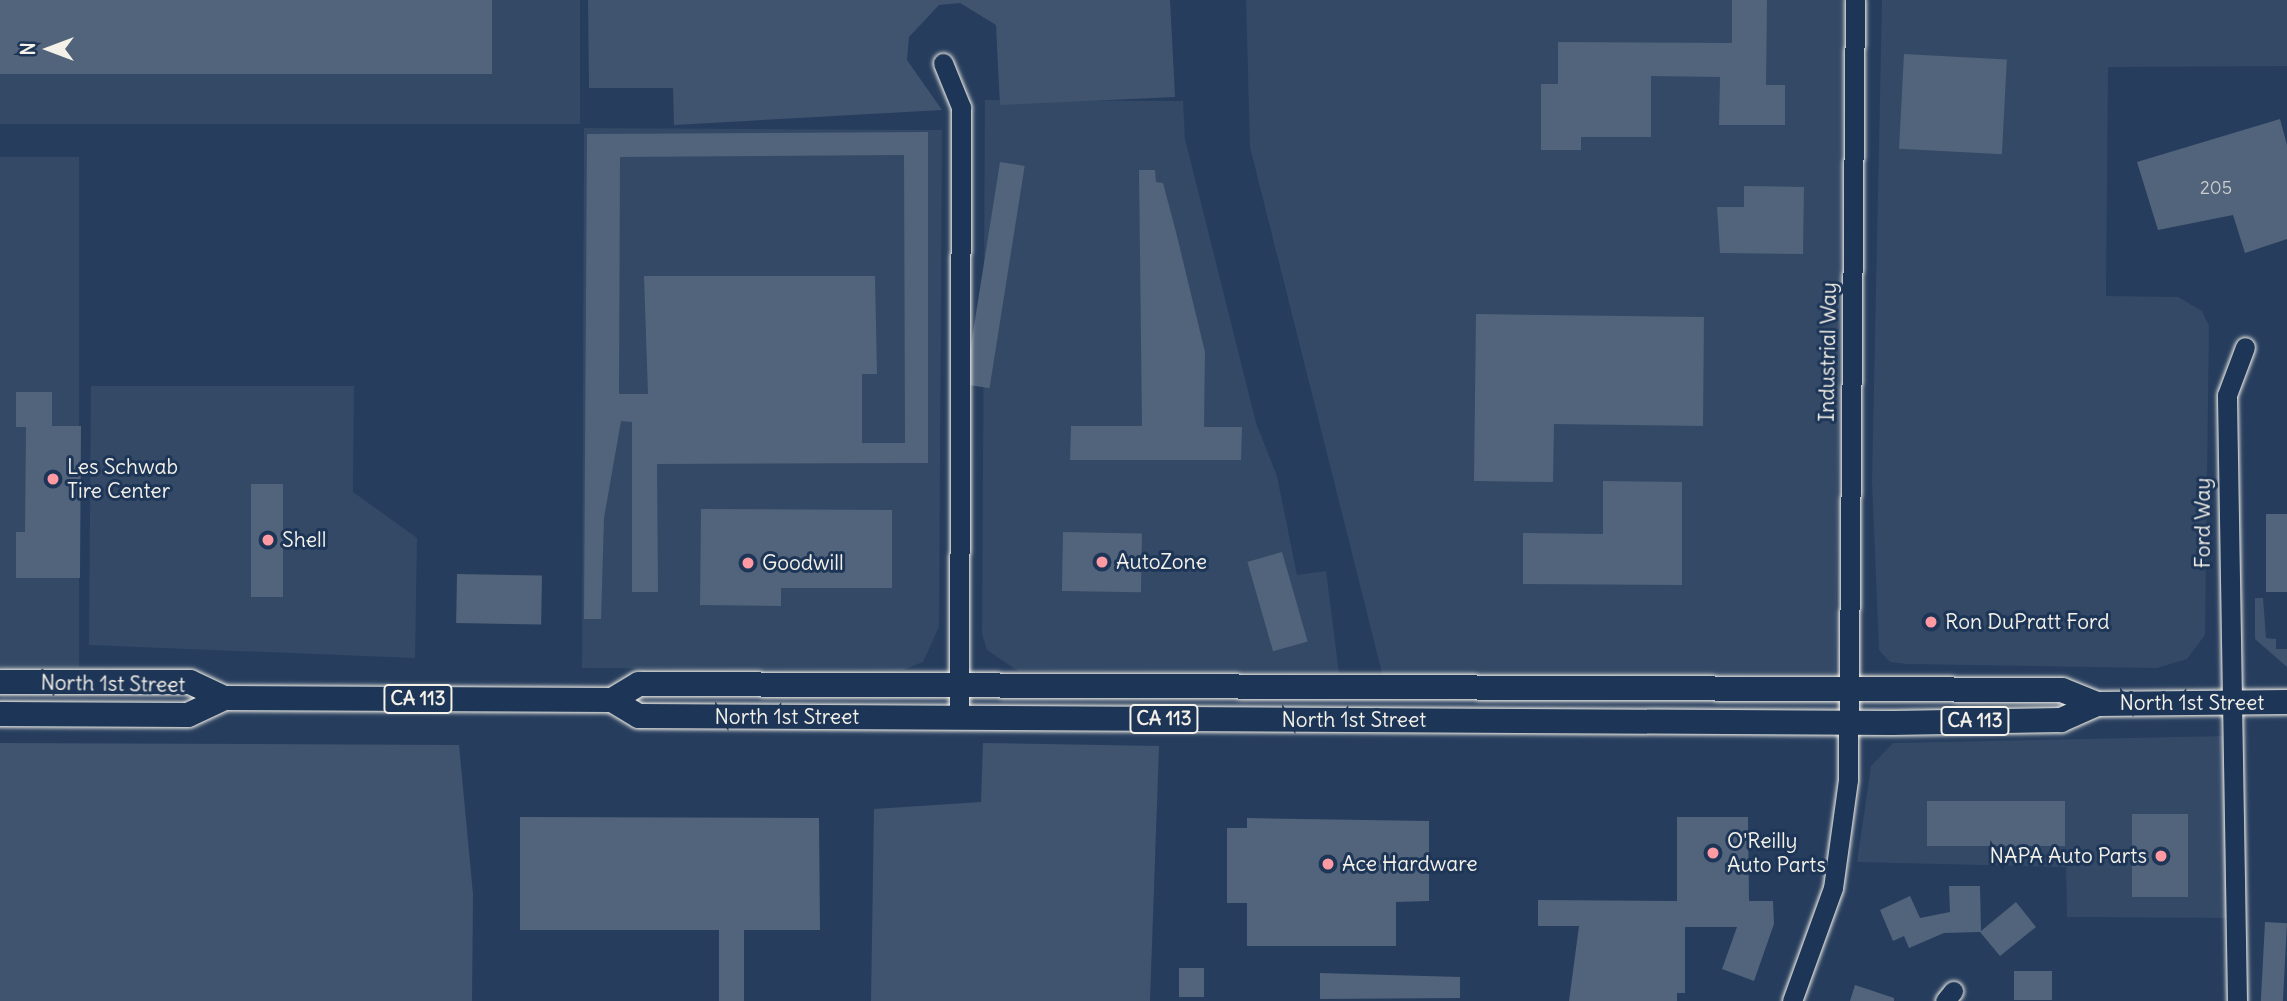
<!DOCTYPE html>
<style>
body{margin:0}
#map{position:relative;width:2287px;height:1001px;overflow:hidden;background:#263d5d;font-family:Delius,sans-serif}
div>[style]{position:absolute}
.built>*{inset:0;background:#334966;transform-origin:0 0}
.green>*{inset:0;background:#40546f}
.building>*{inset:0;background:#52647b;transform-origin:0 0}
.roads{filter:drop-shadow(0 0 2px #f4f1e8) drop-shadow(0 0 2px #f4f1e8)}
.minor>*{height:19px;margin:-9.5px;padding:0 9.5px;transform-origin:9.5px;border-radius:9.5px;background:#1d3557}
.major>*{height:24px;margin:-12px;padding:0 12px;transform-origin:12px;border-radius:12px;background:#1d3557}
.dots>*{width:19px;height:19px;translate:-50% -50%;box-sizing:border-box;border:4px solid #1d3557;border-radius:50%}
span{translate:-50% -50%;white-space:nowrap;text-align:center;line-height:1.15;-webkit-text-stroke:6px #1d3557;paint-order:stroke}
.number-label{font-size:18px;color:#cccecd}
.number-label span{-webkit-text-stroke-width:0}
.shield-label span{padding:2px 5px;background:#1d3557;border:2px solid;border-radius:5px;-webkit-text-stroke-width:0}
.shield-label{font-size:19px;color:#f4f1e8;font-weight:700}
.street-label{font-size:21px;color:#f4f1e8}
.poi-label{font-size:21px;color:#f4f1e8}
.left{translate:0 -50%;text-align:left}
.right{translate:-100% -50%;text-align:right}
.north{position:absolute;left:14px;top:14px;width:70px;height:70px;-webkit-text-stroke:5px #1d3557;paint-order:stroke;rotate:270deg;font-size:19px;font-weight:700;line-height:28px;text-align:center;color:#f4f1e8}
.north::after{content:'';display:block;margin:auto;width:24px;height:32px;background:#f4f1e8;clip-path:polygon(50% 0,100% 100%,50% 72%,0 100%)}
</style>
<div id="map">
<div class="built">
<i style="left:0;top:0;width:580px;height:124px"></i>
<i style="clip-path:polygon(1246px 0,1844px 0,1835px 674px,1383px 677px,1250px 147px)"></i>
<i style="clip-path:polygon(1882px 0,2287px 0,2287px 66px,2108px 67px,2106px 296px,2178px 297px,2202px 311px,2209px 326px,2205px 635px,2187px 659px,2157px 668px,1907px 664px,1890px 662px,1879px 650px,1872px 481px)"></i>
<i style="clip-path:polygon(985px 100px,1183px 101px,1185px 139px,1256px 423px,1277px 476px,1297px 575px,1326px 571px,1339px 673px,1018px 671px,987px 650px,982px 634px)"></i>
<i style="clip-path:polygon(584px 128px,942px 130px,939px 627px,923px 662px,903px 670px,582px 668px)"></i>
<i style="left:79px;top:157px;width:510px;height:79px;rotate:90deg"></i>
<i style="clip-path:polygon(91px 386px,354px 386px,353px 492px,417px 538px,415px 658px,89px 645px)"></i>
<i style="clip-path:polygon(2227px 736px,2226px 918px,2067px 917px,2066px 867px,1857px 862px,1871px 766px,1893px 743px)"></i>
</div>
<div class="green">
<i style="clip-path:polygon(588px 0,1170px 0,1175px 97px,1000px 105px,996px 25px,960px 3px,939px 5px,909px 37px,907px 60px,942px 110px,674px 125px,673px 88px,589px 88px)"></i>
<i style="clip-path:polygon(2255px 598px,2263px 598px,2266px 638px,2276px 639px,2276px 649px,2287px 649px,2287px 667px,2255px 639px)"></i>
<i style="clip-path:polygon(0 743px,459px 745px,473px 894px,472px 1001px,0 1001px)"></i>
<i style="clip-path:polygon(983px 743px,1159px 746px,1150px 1001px,871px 1001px,874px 809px,981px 802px)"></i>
</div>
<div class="building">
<i style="left:0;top:0;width:492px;height:74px"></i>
<i style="clip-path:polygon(1732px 0,1767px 0,1766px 85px,1785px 85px,1785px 125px,1719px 125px,1720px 77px,1651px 76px,1651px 137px,1581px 137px,1581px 150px,1541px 150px,1541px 84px,1558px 84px,1558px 42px,1732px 43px)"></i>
<i style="left:1904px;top:54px;width:103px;height:95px;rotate:3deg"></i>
<i style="clip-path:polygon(2280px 119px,2287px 145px,2287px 239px,2245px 253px,2233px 215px,2158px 230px,2137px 162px)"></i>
<i style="clip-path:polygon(evenodd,928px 132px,928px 463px,657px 464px,658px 592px,632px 592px,632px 422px,621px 421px,604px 518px,601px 619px,584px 619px,587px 134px,928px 132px,904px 155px,905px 443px,862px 443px,862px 374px,877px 374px,875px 276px,644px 276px,648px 394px,619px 394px,620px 157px,904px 155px)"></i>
<i style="left:1000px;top:162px;width:25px;height:225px;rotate:9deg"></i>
<i style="clip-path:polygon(1139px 170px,1155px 170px,1156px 182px,1163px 183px,1176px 232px,1205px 352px,1204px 427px,1242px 427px,1241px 460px,1070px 460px,1071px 426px,1142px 426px)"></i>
<i style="clip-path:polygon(1744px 186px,1804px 187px,1803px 254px,1720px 253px,1717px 207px,1744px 207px)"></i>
<i style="clip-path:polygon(1476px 314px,1704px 317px,1703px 426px,1554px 424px,1553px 482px,1474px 481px)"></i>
<i style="clip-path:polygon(16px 392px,52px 392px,52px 426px,81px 426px,80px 578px,16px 578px,16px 532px,25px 532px,26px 427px,16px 427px)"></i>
<i style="clip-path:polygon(1603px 481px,1682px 482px,1682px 585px,1523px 584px,1523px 533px,1603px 534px)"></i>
<i style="left:251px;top:484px;width:32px;height:113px"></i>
<i style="clip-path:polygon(701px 509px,892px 510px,892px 588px,781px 588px,781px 606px,700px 605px)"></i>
<i style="left:2266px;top:514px;width:21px;height:78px"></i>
<i style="left:1063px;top:532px;width:79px;height:59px;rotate:1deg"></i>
<i style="left:1282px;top:552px;width:93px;height:36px;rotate:74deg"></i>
<i style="left:457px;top:574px;width:85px;height:49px;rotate:1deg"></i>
<i style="left:1927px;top:801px;width:138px;height:45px"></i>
<i style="left:2132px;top:814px;width:56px;height:83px"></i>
<i style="clip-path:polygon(520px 817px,819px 818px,820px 930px,744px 930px,744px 1001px,719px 1001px,719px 930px,520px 930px)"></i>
<i style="clip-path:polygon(1677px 817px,1748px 817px,1749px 901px,1773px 901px,1774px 924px,1754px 981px,1722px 969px,1737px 927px,1685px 927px,1685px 993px,1677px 993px,1677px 1001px,1569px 1001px,1579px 926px,1538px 926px,1538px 900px,1677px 901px)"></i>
<i style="clip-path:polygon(1247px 818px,1429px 821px,1429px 901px,1396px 902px,1396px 946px,1247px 946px,1247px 903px,1227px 903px,1227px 828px,1247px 828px)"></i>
<i style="clip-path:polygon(1949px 886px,1980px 886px,1981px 931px,2016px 902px,2036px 927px,2000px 956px,1980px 932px,1944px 933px,1909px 948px,1904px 936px,1893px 941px,1880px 910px,1910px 896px,1920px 918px,1950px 912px)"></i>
<i style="left:2265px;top:922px;width:22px;height:79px;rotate:3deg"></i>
<i style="left:1179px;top:968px;width:25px;height:29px"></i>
<i style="left:2014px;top:971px;width:38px;height:29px"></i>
<i style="clip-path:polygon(1320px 973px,1460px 977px,1460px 998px,1320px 999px)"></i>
<i style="clip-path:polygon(1855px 985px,1894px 998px,1894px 1001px,1850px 1001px)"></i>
</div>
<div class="roads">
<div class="minor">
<i style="left:943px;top:63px;width:48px;rotate:67.8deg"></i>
<i style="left:961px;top:107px;width:611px;rotate:90.19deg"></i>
<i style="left:1792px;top:1001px;width:120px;rotate:-70.1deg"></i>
<i style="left:1833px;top:888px;width:109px;rotate:-82.1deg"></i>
<i style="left:1848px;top:780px;width:780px;rotate:-89.49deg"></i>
<i style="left:1945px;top:1001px;width:13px;rotate:-51deg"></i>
<i style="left:2237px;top:1001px;width:606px;rotate:-90.95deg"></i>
<i style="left:2227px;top:395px;width:51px;rotate:-69.4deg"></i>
</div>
<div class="major">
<i style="left:0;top:682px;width:190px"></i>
<i style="left:190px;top:682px;width:38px;rotate:25deg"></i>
<i style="left:612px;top:700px;width:31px;rotate:31deg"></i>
<i style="left:639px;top:716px;width:1253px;rotate:0.32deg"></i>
<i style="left:1892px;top:723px;width:169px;rotate:-1deg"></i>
<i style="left:2061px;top:720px;width:39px;rotate:-24deg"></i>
<i style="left:0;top:714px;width:188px;rotate:0.3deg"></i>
<i style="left:188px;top:715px;width:40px;rotate:-25deg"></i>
<i style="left:224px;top:698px;width:388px;rotate:0.3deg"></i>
<i style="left:612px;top:700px;width:31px;rotate:-31deg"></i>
<i style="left:639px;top:684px;width:1423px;rotate:0.24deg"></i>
<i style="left:2062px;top:690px;width:38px;rotate:22deg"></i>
<i style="left:2097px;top:704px;width:190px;rotate:-0.6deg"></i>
</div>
</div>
<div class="dots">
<i style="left:53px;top:479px;background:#ff9aa2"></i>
<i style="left:268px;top:540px;background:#ff9aa2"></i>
<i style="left:1102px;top:562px;background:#ff9aa2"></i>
<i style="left:748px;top:563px;background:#ff9aa2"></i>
<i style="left:1931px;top:622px;background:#ff9aa2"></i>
<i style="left:1713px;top:853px;background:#ff9aa2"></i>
<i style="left:2161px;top:856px;background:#ff9aa2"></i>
<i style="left:1328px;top:864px;background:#ff9aa2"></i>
</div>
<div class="number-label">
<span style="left:2216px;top:188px">205</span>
</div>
<div class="shield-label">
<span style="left:418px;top:699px">CA 113</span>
<span style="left:1164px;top:719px">CA 113</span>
<span style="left:1975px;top:721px">CA 113</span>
</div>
<div class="street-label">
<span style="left:1828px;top:352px;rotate:-89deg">Industrial Way</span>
<span style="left:2203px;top:523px;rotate:-90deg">Ford Way</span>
<span style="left:113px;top:684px;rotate:1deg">North 1st Street</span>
<span style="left:2192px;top:703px">North 1st Street</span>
<span style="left:787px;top:717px">North 1st Street</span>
<span style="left:1354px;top:720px">North 1st Street</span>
</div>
<div class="poi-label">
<span class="left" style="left:67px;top:479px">Les Schwab<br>Tire Center</span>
<span class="left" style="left:282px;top:540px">Shell</span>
<span class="left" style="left:1116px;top:562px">AutoZone</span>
<span class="left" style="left:762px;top:563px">Goodwill</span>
<span class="left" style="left:1945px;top:622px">Ron DuPratt Ford</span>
<span class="left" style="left:1727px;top:853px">O'Reilly<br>Auto Parts</span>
<span class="right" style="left:2147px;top:856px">NAPA Auto Parts</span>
<span class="left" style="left:1342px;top:864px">Ace Hardware</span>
</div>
<div class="north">N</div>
</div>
